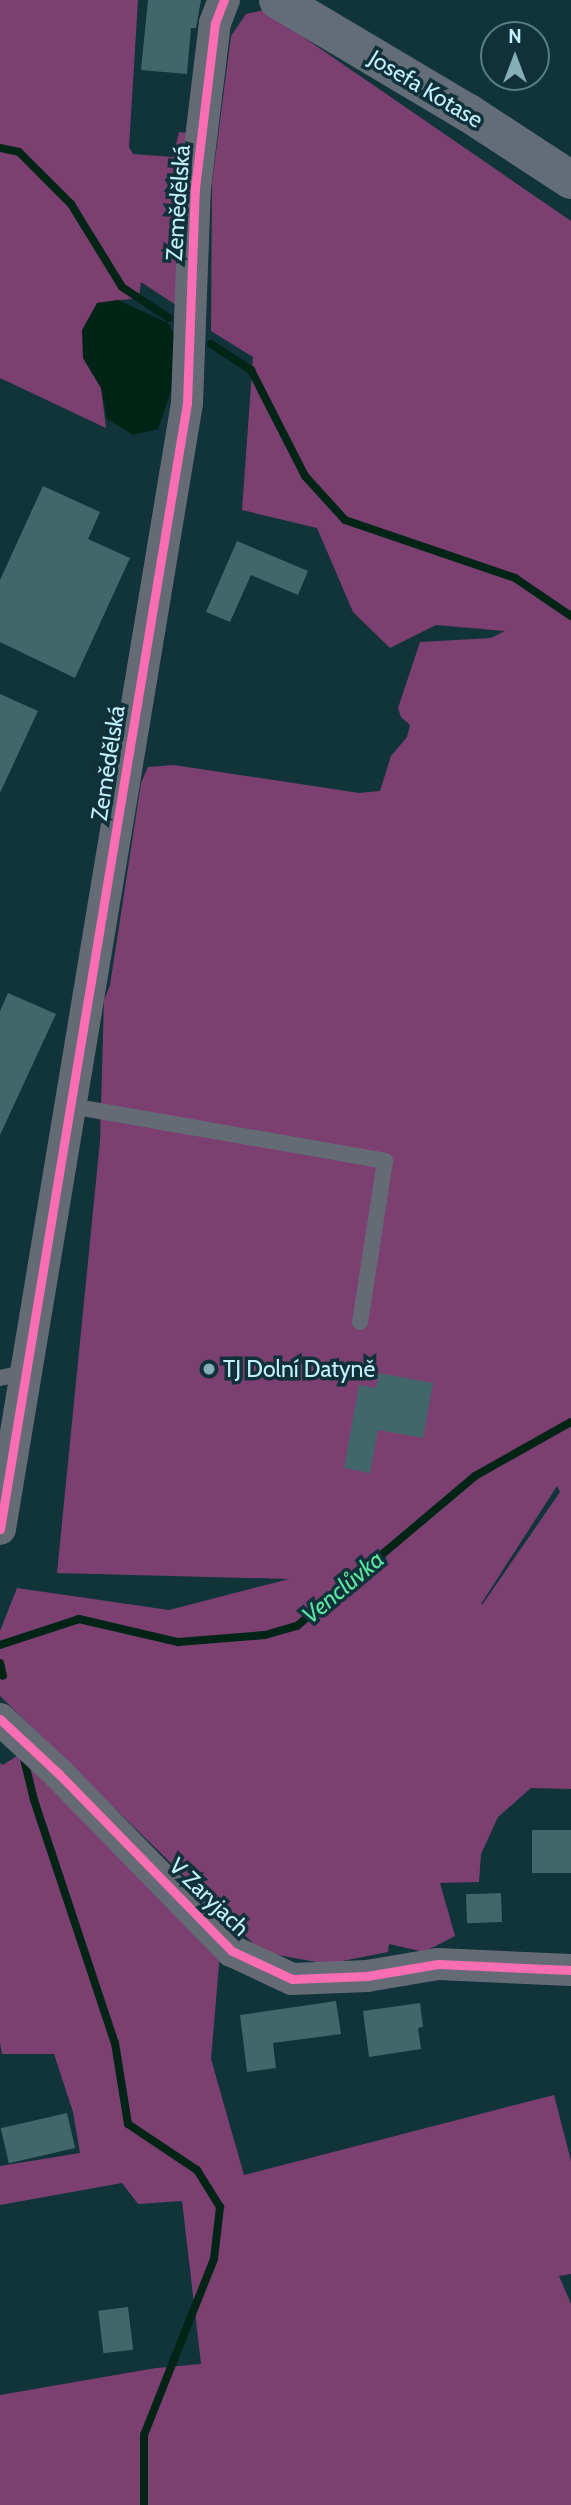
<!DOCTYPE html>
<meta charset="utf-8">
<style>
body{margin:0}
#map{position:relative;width:571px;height:2505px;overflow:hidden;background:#11333a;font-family:Cabin,sans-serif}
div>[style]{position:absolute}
.green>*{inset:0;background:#7b4070}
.water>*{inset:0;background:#022416}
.stream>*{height:8px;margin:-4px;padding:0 4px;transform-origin:4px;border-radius:4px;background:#022416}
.building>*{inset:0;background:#42676b;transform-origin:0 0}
.lane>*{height:16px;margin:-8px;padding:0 8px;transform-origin:8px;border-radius:8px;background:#656b75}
.street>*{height:32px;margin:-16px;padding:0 16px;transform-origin:16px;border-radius:16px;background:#656b75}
.secondary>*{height:38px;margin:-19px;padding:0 19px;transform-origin:19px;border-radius:19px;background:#626d78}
.cycleway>*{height:9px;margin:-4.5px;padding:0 4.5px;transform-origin:4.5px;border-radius:4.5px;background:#f96db3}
.dots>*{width:19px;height:19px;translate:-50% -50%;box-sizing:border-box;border:4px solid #11313a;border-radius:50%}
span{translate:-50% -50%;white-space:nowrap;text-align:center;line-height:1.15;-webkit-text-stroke:7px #11313a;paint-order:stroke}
.street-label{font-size:23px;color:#c3f1fe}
.poi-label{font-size:23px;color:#c3f1fe}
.left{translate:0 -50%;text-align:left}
.water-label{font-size:24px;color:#5ae69e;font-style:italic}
.north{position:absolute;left:480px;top:21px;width:70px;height:70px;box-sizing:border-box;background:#11313a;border:2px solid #587e88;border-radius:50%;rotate:0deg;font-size:19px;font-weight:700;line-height:28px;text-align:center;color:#c3f1fe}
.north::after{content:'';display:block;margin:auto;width:24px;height:32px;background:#85aeb9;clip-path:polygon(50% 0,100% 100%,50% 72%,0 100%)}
</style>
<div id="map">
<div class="green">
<i style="clip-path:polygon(0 0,138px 0,129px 147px,133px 154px,173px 157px,179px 132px,188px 133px,182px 309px,141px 282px,139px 298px,97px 303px,83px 358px,101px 388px,106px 428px,0 378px)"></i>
<i style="clip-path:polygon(evenodd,264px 10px,571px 221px,571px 1789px,531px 1788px,498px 1817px,481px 1854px,479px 1882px,440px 1883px,455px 1936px,424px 1952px,389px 1944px,388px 1952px,327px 1964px,262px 1952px,0 1696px,0 1631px,17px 1588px,169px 1610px,289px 1579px,57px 1573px,100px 1141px,104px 1000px,110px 985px,141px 783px,148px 767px,174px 765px,359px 793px,380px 791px,391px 756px,407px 737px,410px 725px,401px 717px,398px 708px,420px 642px,491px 638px,505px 631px,436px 625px,390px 648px,353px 612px,317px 528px,242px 510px,253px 357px,211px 331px,212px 183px,231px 36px,246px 14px,264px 10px,557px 1486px,560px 1492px,482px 1605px,481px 1604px,557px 1486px)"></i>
<i style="clip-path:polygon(17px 1756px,52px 1776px,220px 1953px,211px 2059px,244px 2175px,554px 2095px,571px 2161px,571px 2274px,559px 2276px,571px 2304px,571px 2505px,0 2505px,0 2395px,156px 2368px,201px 2364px,182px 2201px,138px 2204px,122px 2183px,0 2205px,0 2166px,80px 2153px,73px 2112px,54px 2054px,2px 2054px,0 2043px,0 1763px,3px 1765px)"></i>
</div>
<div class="water">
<i style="clip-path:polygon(118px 300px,168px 323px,175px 335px,171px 391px,158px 429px,133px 435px,107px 419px,101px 388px,83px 358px,82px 330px,97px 303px)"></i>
</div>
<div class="stream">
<i style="left:0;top:148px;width:19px;rotate:12deg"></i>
<i style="left:19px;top:152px;width:74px;rotate:45deg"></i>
<i style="left:71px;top:204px;width:97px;rotate:58.4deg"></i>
<i style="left:122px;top:287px;width:56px;rotate:33.4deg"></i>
<i style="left:211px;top:344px;width:48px;rotate:33deg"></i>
<i style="left:251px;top:370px;width:119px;rotate:63deg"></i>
<i style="left:305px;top:476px;width:59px;rotate:47.7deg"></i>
<i style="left:345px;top:520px;width:180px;rotate:18.8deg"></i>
<i style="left:515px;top:578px;width:68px;rotate:34.2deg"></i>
<i style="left:0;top:1645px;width:83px;rotate:-18.2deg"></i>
<i style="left:79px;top:1619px;width:102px;rotate:13.1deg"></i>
<i style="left:178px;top:1642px;width:87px;rotate:-4.6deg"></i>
<i style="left:265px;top:1635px;width:33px;rotate:-16deg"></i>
<i style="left:297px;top:1626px;width:233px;rotate:-40.1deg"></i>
<i style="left:475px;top:1476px;width:110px;rotate:-29.4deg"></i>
<i style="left:0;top:1663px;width:13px;rotate:77deg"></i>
<i style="left:24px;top:1759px;width:42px;rotate:76.3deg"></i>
<i style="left:34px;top:1800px;width:256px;rotate:71.6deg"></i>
<i style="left:115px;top:2043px;width:82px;rotate:80.9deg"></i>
<i style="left:128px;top:2124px;width:83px;rotate:33.7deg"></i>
<i style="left:197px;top:2170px;width:44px;rotate:58.1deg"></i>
<i style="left:220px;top:2207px;width:52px;rotate:96.6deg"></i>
<i style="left:214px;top:2259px;width:189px;rotate:111.7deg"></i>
<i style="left:144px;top:2435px;width:70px;rotate:90deg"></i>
</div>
<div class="building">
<i style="clip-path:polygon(148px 0,201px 0,196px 28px,191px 28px,187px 74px,141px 70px)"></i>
<i style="clip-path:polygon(43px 486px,100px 512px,88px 539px,130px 558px,75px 678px,0 642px,0 580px)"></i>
<i style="clip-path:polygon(237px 541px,308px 571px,298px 595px,251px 575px,230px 622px,206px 612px)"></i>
<i style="clip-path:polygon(0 694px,38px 711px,0 793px)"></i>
<i style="clip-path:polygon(8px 993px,56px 1014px,0 1135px,0 1011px)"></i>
<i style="clip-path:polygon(379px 1373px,433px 1383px,423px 1438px,378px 1430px,370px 1473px,344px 1468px,359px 1385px,376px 1388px)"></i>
<i style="left:571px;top:1830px;width:43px;height:39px;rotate:90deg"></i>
<i style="left:501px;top:1893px;width:29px;height:35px;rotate:88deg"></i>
<i style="clip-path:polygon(336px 2001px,341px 2034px,273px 2043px,276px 2068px,247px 2072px,240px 2015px)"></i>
<i style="clip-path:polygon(420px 2003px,423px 2027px,418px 2028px,421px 2049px,369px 2057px,363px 2011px)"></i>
<i style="left:67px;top:2113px;width:36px;height:68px;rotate:77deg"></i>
<i style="left:128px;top:2307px;width:43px;height:30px;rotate:83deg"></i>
</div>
<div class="lane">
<i style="left:71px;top:1106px;width:319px;rotate:9.9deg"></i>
<i style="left:385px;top:1161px;width:163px;rotate:98.8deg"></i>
<i style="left:0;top:1378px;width:25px;rotate:-12deg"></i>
</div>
<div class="street">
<i style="left:0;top:1529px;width:1141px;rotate:-80.57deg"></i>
<i style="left:187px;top:403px;width:215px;rotate:-87.9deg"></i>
<i style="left:195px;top:188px;width:166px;rotate:-83.1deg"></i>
<i style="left:215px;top:23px;width:25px;rotate:-69deg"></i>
<i style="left:0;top:1719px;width:79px;rotate:43deg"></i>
<i style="left:58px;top:1773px;width:249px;rotate:45.7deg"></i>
<i style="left:232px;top:1951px;width:66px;rotate:25deg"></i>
<i style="left:292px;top:1979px;width:75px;rotate:-2.3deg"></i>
<i style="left:367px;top:1976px;width:72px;rotate:-9.6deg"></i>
<i style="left:438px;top:1964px;width:133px;rotate:2.6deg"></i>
</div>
<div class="secondary">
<i style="left:278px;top:0;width:220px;rotate:30.7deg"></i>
<i style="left:467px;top:112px;width:124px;rotate:33.2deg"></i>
</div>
<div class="cycleway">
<i style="left:0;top:1529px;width:1141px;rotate:-80.57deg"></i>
<i style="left:187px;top:403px;width:215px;rotate:-87.9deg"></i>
<i style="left:195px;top:188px;width:166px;rotate:-83.1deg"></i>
<i style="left:215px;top:23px;width:25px;rotate:-69deg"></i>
<i style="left:0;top:1719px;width:79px;rotate:43deg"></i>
<i style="left:58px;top:1773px;width:249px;rotate:45.7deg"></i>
<i style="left:232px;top:1951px;width:66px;rotate:25deg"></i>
<i style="left:292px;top:1979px;width:75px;rotate:-2.3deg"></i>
<i style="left:367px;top:1976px;width:72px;rotate:-9.6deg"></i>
<i style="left:438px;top:1964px;width:133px;rotate:2.6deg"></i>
</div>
<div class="dots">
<i style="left:209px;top:1369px;background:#85aeb9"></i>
</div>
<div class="street-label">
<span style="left:426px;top:89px;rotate:31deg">Josefa Kotase</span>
<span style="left:178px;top:203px;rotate:-86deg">Zemědělská</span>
<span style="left:108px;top:763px;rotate:-81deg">Zemědělská</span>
<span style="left:209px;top:1897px;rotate:44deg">V Zaryjach</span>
</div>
<div class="poi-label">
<span class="left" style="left:223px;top:1369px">TJ Dolní Datyně</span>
</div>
<div class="water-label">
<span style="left:343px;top:1587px;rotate:-40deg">Venclůvka</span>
</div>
<div class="north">N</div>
</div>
